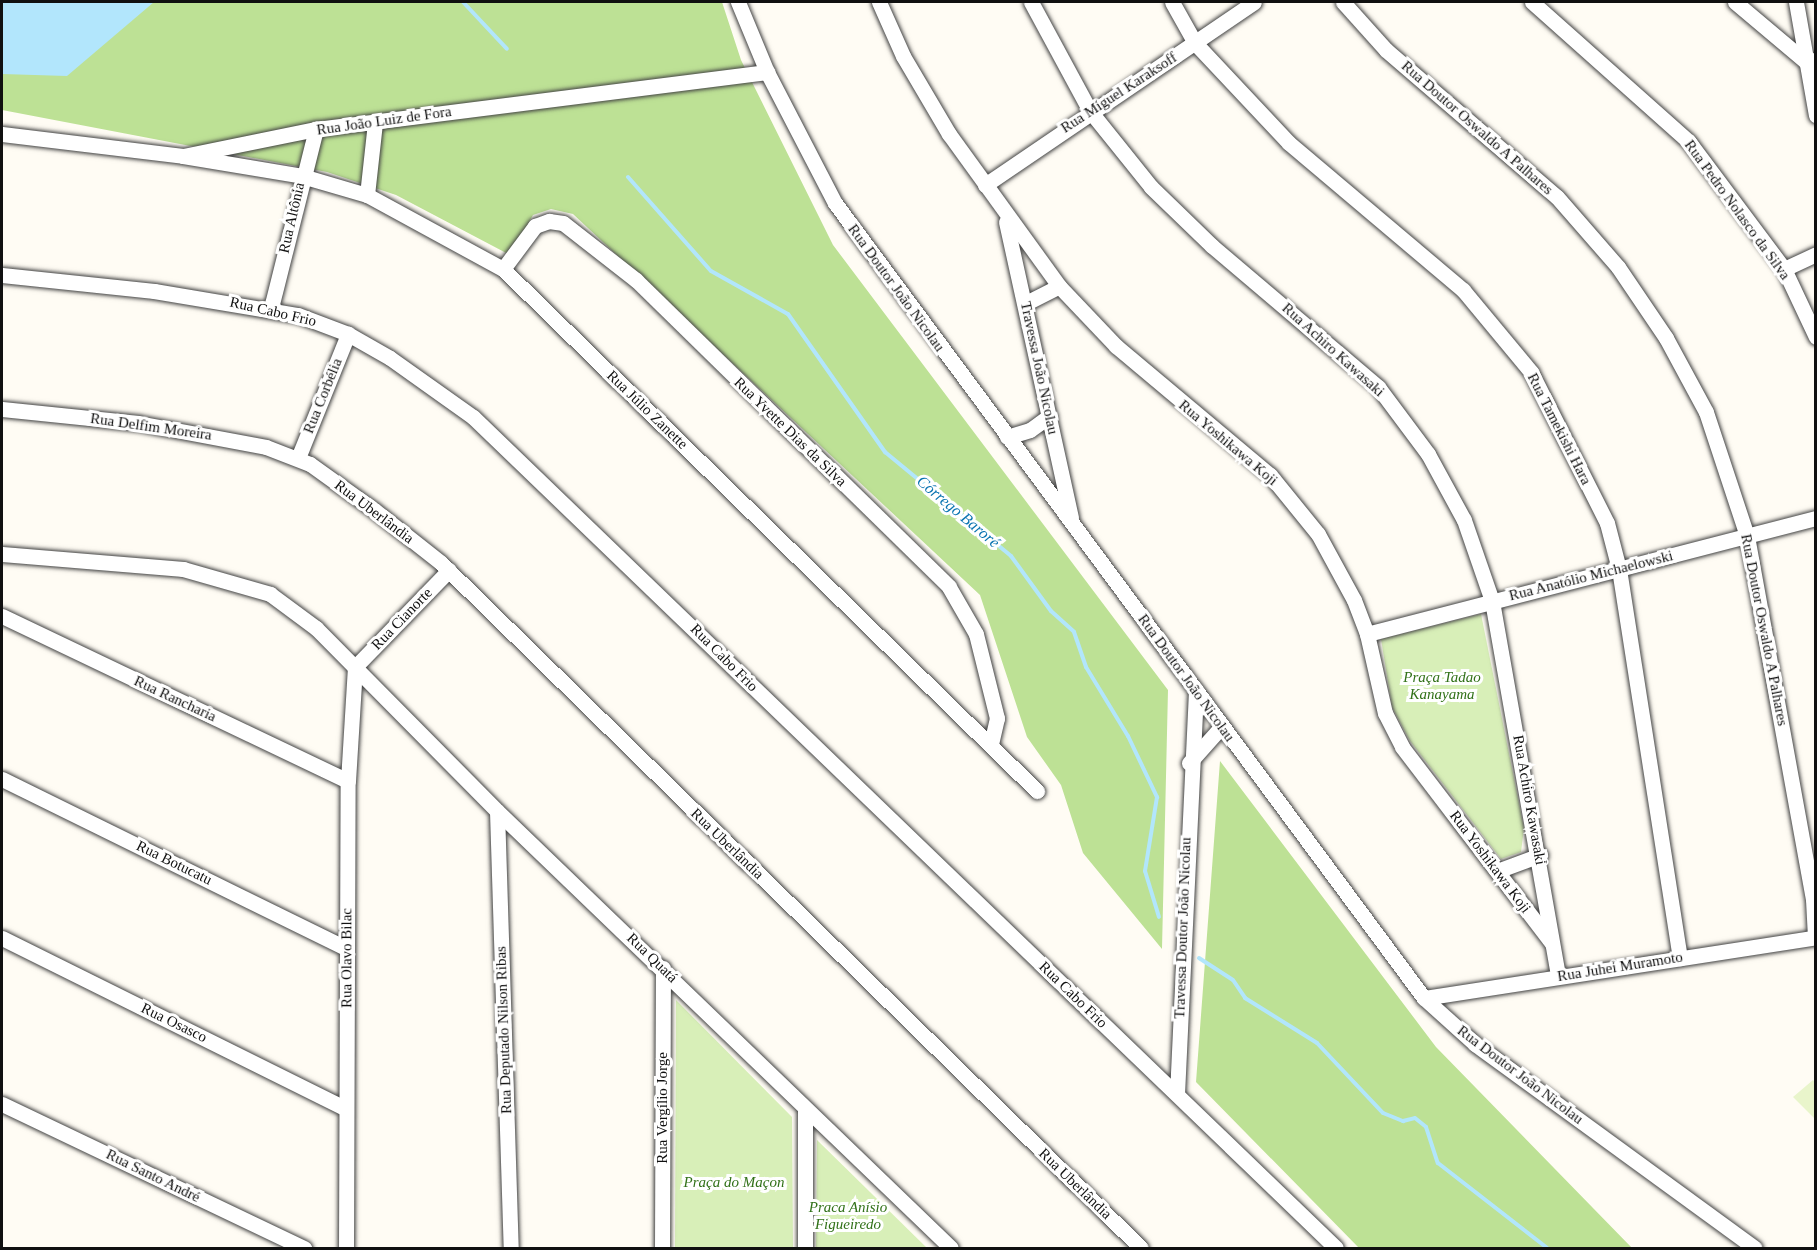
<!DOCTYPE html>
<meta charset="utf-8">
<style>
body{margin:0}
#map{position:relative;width:1817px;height:1250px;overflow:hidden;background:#fffcf4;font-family:"Times New Roman",serif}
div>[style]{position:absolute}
.green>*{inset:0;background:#d8efb8}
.forest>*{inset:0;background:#bde195}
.pitch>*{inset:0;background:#e9f5cb}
.water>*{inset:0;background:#b2e6fc}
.stream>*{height:4px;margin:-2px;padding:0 2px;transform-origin:2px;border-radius:2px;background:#b2e6fc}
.roads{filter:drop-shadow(0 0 2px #434343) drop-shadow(0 0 2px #434343)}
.street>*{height:15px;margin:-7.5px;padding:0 7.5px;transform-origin:7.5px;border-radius:7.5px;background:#fff}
span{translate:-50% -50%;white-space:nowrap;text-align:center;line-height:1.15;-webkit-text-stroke:6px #fff;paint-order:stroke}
.street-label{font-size:15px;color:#101010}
.park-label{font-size:15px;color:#317118;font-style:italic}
.water-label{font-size:16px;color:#0a74b1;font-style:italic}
.frame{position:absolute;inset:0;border:3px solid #101010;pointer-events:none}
</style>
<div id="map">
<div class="green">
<i style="clip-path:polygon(1481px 614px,1524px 828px,1521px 852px,1501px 859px,1410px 741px,1392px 707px,1381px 639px)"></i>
<i style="clip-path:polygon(676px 1000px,792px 1117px,793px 1248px,675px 1248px)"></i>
<i style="clip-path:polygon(817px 1140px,927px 1248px,816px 1248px)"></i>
</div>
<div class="forest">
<i style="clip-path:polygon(2px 2px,722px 2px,741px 60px,833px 245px,1168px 690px,1162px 949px,1083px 853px,1061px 785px,1027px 737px,980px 595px,573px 214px,551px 209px,533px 215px,510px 255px,396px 195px,327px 172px,2px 110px)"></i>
<i style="clip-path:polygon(1220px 761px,1436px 1047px,1632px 1248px,1359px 1248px,1196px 1082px)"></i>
</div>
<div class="pitch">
<i style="clip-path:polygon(1813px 1080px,1815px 1082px,1815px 1119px,1793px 1097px)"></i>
</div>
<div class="water">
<i style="clip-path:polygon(2px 2px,154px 2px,67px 76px,2px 74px)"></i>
</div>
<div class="stream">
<i style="left:463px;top:2px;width:64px;rotate:46.9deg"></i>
<i style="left:628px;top:177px;width:125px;rotate:48.6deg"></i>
<i style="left:711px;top:271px;width:88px;rotate:29.2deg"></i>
<i style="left:788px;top:314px;width:169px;rotate:54.9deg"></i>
<i style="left:885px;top:452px;width:163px;rotate:39.5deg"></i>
<i style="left:1011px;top:556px;width:68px;rotate:54deg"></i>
<i style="left:1051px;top:611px;width:31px;rotate:42deg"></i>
<i style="left:1074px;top:632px;width:37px;rotate:71deg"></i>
<i style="left:1086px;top:667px;width:81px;rotate:58.7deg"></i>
<i style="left:1128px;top:736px;width:68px;rotate:64.6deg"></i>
<i style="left:1157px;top:797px;width:75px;rotate:99.2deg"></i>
<i style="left:1145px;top:871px;width:48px;rotate:73.1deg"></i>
<i style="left:1199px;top:958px;width:40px;rotate:32.9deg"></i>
<i style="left:1233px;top:980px;width:22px;rotate:56deg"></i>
<i style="left:1245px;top:998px;width:85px;rotate:32deg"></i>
<i style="left:1317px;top:1043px;width:96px;rotate:46.7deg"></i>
<i style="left:1383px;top:1113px;width:22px;rotate:22deg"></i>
<i style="left:1403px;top:1121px;width:12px;rotate:-14deg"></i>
<i style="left:1415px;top:1118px;width:14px;rotate:39deg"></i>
<i style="left:1426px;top:1127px;width:38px;rotate:72deg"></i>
<i style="left:1438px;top:1163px;width:138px;rotate:37.9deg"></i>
</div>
<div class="roads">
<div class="street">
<i style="left:738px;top:2px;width:76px;rotate:67.5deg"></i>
<i style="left:767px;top:72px;width:148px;rotate:62.6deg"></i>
<i style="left:835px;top:203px;width:989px;rotate:53.47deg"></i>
<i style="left:1424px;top:998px;width:69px;rotate:42deg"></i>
<i style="left:1475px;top:1044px;width:346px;rotate:36.1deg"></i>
<i style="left:879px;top:2px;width:59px;rotate:66deg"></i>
<i style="left:903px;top:56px;width:91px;rotate:59.5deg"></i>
<i style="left:949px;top:134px;width:188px;rotate:54.1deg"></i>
<i style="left:1059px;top:286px;width:83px;rotate:46.5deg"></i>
<i style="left:1116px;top:346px;width:201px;rotate:40deg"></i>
<i style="left:1270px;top:475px;width:76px;rotate:50.9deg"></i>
<i style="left:1318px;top:534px;width:75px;rotate:61.4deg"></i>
<i style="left:1354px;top:600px;width:36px;rotate:69deg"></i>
<i style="left:1367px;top:634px;width:81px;rotate:77.2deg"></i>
<i style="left:1385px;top:713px;width:38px;rotate:63deg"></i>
<i style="left:1402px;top:747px;width:245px;rotate:52.6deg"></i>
<i style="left:1031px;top:2px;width:124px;rotate:61.6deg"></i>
<i style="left:1090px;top:111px;width:97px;rotate:51.2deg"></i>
<i style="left:1151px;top:187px;width:85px;rotate:44deg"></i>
<i style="left:1212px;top:246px;width:218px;rotate:40.3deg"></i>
<i style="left:1378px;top:387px;width:84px;rotate:53.3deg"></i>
<i style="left:1428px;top:454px;width:75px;rotate:61.4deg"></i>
<i style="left:1464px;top:520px;width:86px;rotate:70.9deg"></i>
<i style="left:1492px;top:601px;width:381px;rotate:80deg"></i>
<i style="left:1172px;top:2px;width:47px;rotate:60.7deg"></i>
<i style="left:1195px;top:43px;width:137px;rotate:46.8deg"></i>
<i style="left:1289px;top:143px;width:228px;rotate:40.2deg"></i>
<i style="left:1463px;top:290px;width:107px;rotate:50.3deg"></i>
<i style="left:1531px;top:372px;width:169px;rotate:63.3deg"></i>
<i style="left:1607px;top:523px;width:48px;rotate:75.4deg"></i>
<i style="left:1619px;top:569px;width:394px;rotate:81.1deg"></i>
<i style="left:1343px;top:2px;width:64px;rotate:48.1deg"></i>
<i style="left:1386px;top:50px;width:225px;rotate:40.7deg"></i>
<i style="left:1557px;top:197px;width:93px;rotate:48.9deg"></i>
<i style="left:1618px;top:267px;width:86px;rotate:55.9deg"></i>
<i style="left:1666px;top:338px;width:84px;rotate:61.6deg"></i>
<i style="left:1706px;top:412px;width:131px;rotate:71.7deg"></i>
<i style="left:1747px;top:536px;width:369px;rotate:79.7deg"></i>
<i style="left:1813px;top:899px;width:38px;rotate:87deg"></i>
<i style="left:1532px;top:2px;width:210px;rotate:41.7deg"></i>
<i style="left:1689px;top:142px;width:159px;rotate:53.2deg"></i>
<i style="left:1784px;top:269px;width:75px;rotate:64.8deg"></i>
<i style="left:1735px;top:2px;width:92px;rotate:40.1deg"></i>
<i style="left:1805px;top:61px;width:11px;rotate:-5deg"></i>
<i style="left:1796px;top:2px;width:115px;rotate:80deg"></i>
<i style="left:2px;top:134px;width:182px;rotate:6.9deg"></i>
<i style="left:183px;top:156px;width:136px;rotate:-11.5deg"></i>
<i style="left:316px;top:129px;width:455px;rotate:-7.2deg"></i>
<i style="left:183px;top:156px;width:121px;rotate:9.5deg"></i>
<i style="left:302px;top:176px;width:68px;rotate:16.3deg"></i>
<i style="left:367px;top:195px;width:155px;rotate:28.6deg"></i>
<i style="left:503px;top:269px;width:747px;rotate:44.35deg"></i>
<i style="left:985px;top:185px;width:325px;rotate:-34.2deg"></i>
<i style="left:367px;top:195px;width:73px;rotate:-83.7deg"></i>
<i style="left:1006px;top:222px;width:303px;rotate:77.6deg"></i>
<i style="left:503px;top:269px;width:54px;rotate:-53.3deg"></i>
<i style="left:535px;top:226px;width:15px;rotate:-20deg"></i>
<i style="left:549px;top:221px;width:14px;rotate:8deg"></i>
<i style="left:563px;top:223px;width:93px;rotate:38deg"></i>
<i style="left:636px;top:280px;width:438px;rotate:44.4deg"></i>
<i style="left:949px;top:587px;width:54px;rotate:60.1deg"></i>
<i style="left:976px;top:634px;width:87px;rotate:76deg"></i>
<i style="left:997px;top:718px;width:28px;rotate:103deg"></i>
<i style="left:1784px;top:269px;width:35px;rotate:-25deg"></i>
<i style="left:2px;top:275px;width:153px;rotate:6deg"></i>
<i style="left:154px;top:291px;width:146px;rotate:9.5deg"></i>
<i style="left:298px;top:315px;width:53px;rotate:20.8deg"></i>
<i style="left:348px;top:334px;width:48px;rotate:29.7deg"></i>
<i style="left:390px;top:358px;width:102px;rotate:35.4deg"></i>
<i style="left:473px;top:417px;width:1198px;rotate:43.92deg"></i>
<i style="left:1026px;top:303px;width:37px;rotate:-27deg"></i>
<i style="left:271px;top:308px;width:185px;rotate:-75.9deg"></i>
<i style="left:2px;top:409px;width:137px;rotate:5.9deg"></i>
<i style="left:138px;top:423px;width:130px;rotate:10.6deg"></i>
<i style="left:266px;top:447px;width:47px;rotate:21.1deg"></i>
<i style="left:310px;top:464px;width:79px;rotate:35.7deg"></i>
<i style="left:374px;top:510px;width:85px;rotate:38.3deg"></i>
<i style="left:441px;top:563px;width:979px;rotate:44.38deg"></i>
<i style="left:1007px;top:437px;width:24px;rotate:-17deg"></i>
<i style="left:1030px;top:430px;width:24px;rotate:-36deg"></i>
<i style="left:298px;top:458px;width:134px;rotate:-68deg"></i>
<i style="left:2px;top:554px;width:182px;rotate:4.7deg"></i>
<i style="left:183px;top:569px;width:91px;rotate:16deg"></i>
<i style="left:270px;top:594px;width:57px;rotate:36.5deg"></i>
<i style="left:316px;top:628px;width:257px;rotate:45.3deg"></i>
<i style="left:497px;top:811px;width:630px;rotate:43.91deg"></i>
<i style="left:2px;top:616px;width:383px;rotate:25.5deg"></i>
<i style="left:1367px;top:634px;width:464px;rotate:-14.5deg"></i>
<i style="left:355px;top:667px;width:135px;rotate:-45.9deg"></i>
<i style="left:1189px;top:763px;width:48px;rotate:-48.4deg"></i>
<i style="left:2px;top:779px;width:383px;rotate:26.2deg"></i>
<i style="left:497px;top:811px;width:437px;rotate:88.2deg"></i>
<i style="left:1497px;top:871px;width:46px;rotate:-20.4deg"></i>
<i style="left:2px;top:938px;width:384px;rotate:26.4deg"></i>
<i style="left:1424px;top:998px;width:397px;rotate:-8.8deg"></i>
<i style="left:1177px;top:1094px;width:399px;rotate:-87.3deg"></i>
<i style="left:2px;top:1104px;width:335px;rotate:25.5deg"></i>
<i style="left:346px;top:1248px;width:467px;rotate:-89.8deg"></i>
<i style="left:348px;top:781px;width:114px;rotate:-86.5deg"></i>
<i style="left:662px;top:1248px;width:280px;rotate:-89.8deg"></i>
<i style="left:805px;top:1248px;width:137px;rotate:-90deg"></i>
</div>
</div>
<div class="street-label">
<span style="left:1119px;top:93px;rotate:-33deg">Rua Miguel Karaksoff</span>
<span style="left:384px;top:121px;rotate:-8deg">Rua João Luiz de Fora</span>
<span style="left:1477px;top:128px;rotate:41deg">Rua Doutor Oswaldo A Palhares</span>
<span style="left:1737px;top:210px;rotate:54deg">Rua Pedro Nolasco da Silva</span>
<span style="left:292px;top:218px;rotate:-77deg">Rua Altônia</span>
<span style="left:896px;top:288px;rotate:54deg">Rua Doutor João Nicolau</span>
<span style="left:273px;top:312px;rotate:13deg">Rua Cabo Frio</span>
<span style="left:1333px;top:350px;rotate:42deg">Rua Achiro Kawasaki</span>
<span style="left:1039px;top:368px;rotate:78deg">Travessa João Nicolau</span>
<span style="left:323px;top:396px;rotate:-68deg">Rua Corbélia</span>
<span style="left:647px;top:410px;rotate:44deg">Rua Júlio Zanette</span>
<span style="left:151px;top:427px;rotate:8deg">Rua Delfim Moreira</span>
<span style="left:1559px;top:429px;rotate:63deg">Rua Tamekishi Hara</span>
<span style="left:790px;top:432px;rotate:44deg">Rua Yvette Dias da Silva</span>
<span style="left:1228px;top:443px;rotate:40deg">Rua Yoshikawa Koji</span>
<span style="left:374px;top:512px;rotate:37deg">Rua Uberlândia</span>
<span style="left:1591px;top:576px;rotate:-14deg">Rua Anatólio Michaelowski</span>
<span style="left:402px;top:619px;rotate:-46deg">Rua Cianorte</span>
<span style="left:1764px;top:630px;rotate:79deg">Rua Doutor Oswaldo A Palhares</span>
<span style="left:724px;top:658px;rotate:45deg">Rua Cabo Frio</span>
<span style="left:1186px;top:678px;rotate:54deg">Rua Doutor João Nicolau</span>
<span style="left:175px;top:699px;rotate:25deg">Rua Rancharia</span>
<span style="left:1529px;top:800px;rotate:80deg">Rua Achiro Kawasaki</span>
<span style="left:727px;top:844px;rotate:44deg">Rua Uberlândia</span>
<span style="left:1490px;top:862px;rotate:53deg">Rua Yoshikawa Koji</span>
<span style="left:174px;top:863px;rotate:26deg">Rua Botucatu</span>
<span style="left:1183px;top:928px;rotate:-88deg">Travessa Doutor João Nicolau</span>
<span style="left:347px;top:958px;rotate:-90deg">Rua Olavo Bilac</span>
<span style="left:652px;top:958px;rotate:44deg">Rua Quatá</span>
<span style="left:1620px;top:967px;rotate:-9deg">Rua Juhei Muramoto</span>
<span style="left:1073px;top:995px;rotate:44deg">Rua Cabo Frio</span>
<span style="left:174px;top:1023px;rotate:26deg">Rua Osasco</span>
<span style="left:504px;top:1030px;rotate:-92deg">Rua Deputado Nilson Ribas</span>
<span style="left:1520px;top:1075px;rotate:37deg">Rua Doutor João Nicolau</span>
<span style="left:663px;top:1108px;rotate:-90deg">Rua Vergílio Jorge</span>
<span style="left:153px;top:1176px;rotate:26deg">Rua Santo André</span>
<span style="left:1075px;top:1184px;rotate:44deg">Rua Uberlândia</span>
</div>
<div class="park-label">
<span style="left:1442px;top:686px">Praça Tadao<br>Kanayama</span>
<span style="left:734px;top:1183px">Praça do Maçon</span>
<span style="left:848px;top:1216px">Praca Anísio<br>Figueiredo</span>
</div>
<div class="water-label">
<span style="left:958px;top:512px;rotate:40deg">Córrego Baroré</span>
</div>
<div class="frame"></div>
</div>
